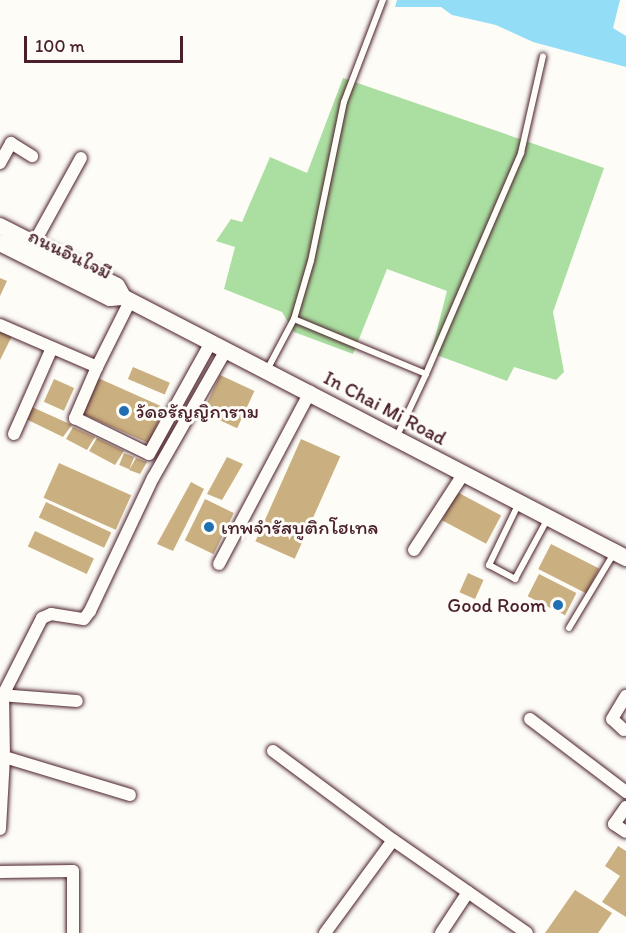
<!DOCTYPE html>
<meta charset="utf-8">
<style>
body{margin:0}
#map{position:relative;width:626px;height:933px;overflow:hidden;background:#fdfcf7;font-family:Itim,"Playpen Sans Thai",sans-serif}
div>[style]{position:absolute}
.green>*{inset:0;background:#abdfa1}
.water>*{inset:0;background:#94ddf6}
.building>*{inset:0;background:#caaf80;transform-origin:0 0}
.roads{filter:drop-shadow(0 0 2px #4a1f2b) drop-shadow(0 0 2px #4a1f2b)}
.service>*{height:6px;margin:-3px;padding:0 3px;transform-origin:3px;border-radius:3px;background:#fdfcf7}
.minor>*{height:12px;margin:-6px;padding:0 6px;transform-origin:6px;border-radius:6px;background:#fdfcf7}
.secondary>*{height:16px;margin:-8px;padding:0 8px;transform-origin:8px;border-radius:8px;background:#fdfcf7}
.dots>*{width:16px;height:16px;translate:-50% -50%;box-sizing:border-box;border:3px solid #fdfcf7;border-radius:50%}
span{translate:-50% -50%;white-space:nowrap;text-align:center;line-height:1.15;-webkit-text-stroke:6px #fdfcf7;paint-order:stroke}
.street-label{font-size:20px;color:#4a1f2b}
.poi-label{font-size:20px;color:#4a1f2b}
.left{translate:0 -50%;text-align:left}
.right{translate:-100% -50%;text-align:right}
.scale{position:absolute;left:24px;top:36px;width:159px;height:27px;box-sizing:border-box;border:3px solid #4a1f2b;border-top:0;padding-left:8px;font-size:18px;line-height:21px;white-space:nowrap;color:#4a1f2b;-webkit-text-stroke:4px #fdfcf7;paint-order:stroke}
</style>
<div id="map">
<div class="green">
<i style="clip-path:polygon(343px 78px,604px 168px,553px 312px,564px 372px,556px 380px,514px 367px,507px 381px,431px 353px,447px 291px,387px 269px,353px 354px,294px 332px,282px 312px,224px 289px,235px 247px,216px 241px,231px 219px,242px 222px,270px 157px,307px 173px)"></i>
</div>
<div class="water">
<i style="clip-path:polygon(397px 0,620px 0,613px 28px,626px 36px,626px 67px,533px 42px,496px 25px,452px 15px,441px 7px,395px 7px)"></i>
</div>
<div class="building">
<i style="clip-path:polygon(0 278px,7px 281px,0 296px)"></i>
<i style="clip-path:polygon(0 328px,13px 334px,0 360px)"></i>
<i style="left:133px;top:367px;width:40px;height:13px;rotate:23deg"></i>
<i style="left:220px;top:375px;width:38px;height:41px;rotate:25deg"></i>
<i style="left:98px;top:378px;width:73px;height:39px;rotate:24deg"></i>
<i style="left:54px;top:379px;width:22px;height:25px;rotate:24deg"></i>
<i style="clip-path:polygon(32px 407px,72px 425px,63px 437px,26px 419px)"></i>
<i style="clip-path:polygon(73px 427px,95px 437px,87px 450px,66px 439px)"></i>
<i style="clip-path:polygon(97px 438px,124px 451px,115px 465px,89px 451px)"></i>
<i style="left:301px;top:439px;width:43px;height:112px;rotate:24deg"></i>
<i style="left:124px;top:453px;width:11px;height:13px;rotate:22deg"></i>
<i style="clip-path:polygon(227px 457px,243px 464px,222px 500px,207px 494px)"></i>
<i style="clip-path:polygon(136px 458px,147px 462px,140px 474px,129px 470px)"></i>
<i style="left:59px;top:463px;width:79px;height:38px;rotate:24deg"></i>
<i style="clip-path:polygon(191px 482px,204px 489px,173px 551px,157px 544px)"></i>
<i style="left:457px;top:492px;width:50px;height:32px;rotate:28deg"></i>
<i style="left:205px;top:499px;width:32px;height:46px;rotate:26deg"></i>
<i style="left:46px;top:502px;width:72px;height:17px;rotate:25deg"></i>
<i style="left:35px;top:531px;width:65px;height:17px;rotate:25deg"></i>
<i style="left:551px;top:544px;width:54px;height:28px;rotate:27deg"></i>
<i style="left:468px;top:573px;width:17px;height:21px;rotate:24deg"></i>
<i style="left:539px;top:574px;width:42px;height:25px;rotate:27deg"></i>
<i style="clip-path:polygon(618px 846px,626px 851px,626px 917px,602px 902px,620px 876px,605px 866px)"></i>
<i style="clip-path:polygon(575px 890px,612px 913px,598px 933px,545px 933px)"></i>
</div>
<div class="roads">
<div class="service">
<i style="left:294px;top:319px;width:143px;rotate:22.6deg"></i>
<i style="left:426px;top:374px;width:241px;rotate:-66.7deg"></i>
<i style="left:521px;top:153px;width:99px;rotate:-77.2deg"></i>
<i style="left:267px;top:370px;width:58px;rotate:-62.1deg"></i>
<i style="left:294px;top:319px;width:60px;rotate:-73.7deg"></i>
<i style="left:311px;top:261px;width:162px;rotate:-78.3deg"></i>
<i style="left:344px;top:102px;width:109px;rotate:-69.1deg"></i>
<i style="left:397px;top:436px;width:68px;rotate:-64.9deg"></i>
<i style="left:518px;top:505px;width:67px;rotate:115.8deg"></i>
<i style="left:489px;top:565px;width:30px;rotate:28deg"></i>
<i style="left:515px;top:579px;width:69px;rotate:-61.6deg"></i>
<i style="left:569px;top:628px;width:87px;rotate:-59deg"></i>
</div>
<div class="minor">
<i style="left:0;top:163px;width:23px;rotate:-61deg"></i>
<i style="left:11px;top:143px;width:25px;rotate:32deg"></i>
<i style="left:34px;top:243px;width:97px;rotate:-61.1deg"></i>
<i style="left:0;top:325px;width:106px;rotate:23.4deg"></i>
<i style="left:97px;top:367px;width:74px;rotate:-63.4deg"></i>
<i style="left:97px;top:367px;width:56px;rotate:113.3deg"></i>
<i style="left:75px;top:418px;width:82px;rotate:25.9deg"></i>
<i style="left:149px;top:454px;width:128px;rotate:-61deg"></i>
<i style="left:14px;top:434px;width:94px;rotate:-66.2deg"></i>
<i style="left:414px;top:550px;width:92px;rotate:-57deg"></i>
<i style="left:219px;top:564px;width:195px;rotate:-62.1deg"></i>
<i style="left:0;top:695px;width:77px;rotate:4.5deg"></i>
<i style="left:530px;top:719px;width:121px;rotate:37.2deg"></i>
<i style="left:624px;top:730px;width:16px;rotate:-137deg"></i>
<i style="left:612px;top:719px;width:27px;rotate:-59deg"></i>
<i style="left:273px;top:751px;width:149px;rotate:36.6deg"></i>
<i style="left:130px;top:795px;width:132px;rotate:-163.2deg"></i>
<i style="left:4px;top:757px;width:62px;rotate:-90.9deg"></i>
<i style="left:3px;top:695px;width:86px;rotate:-63.1deg"></i>
<i style="left:42px;top:618px;width:10px;rotate:-24deg"></i>
<i style="left:51px;top:614px;width:33px;rotate:9deg"></i>
<i style="left:84px;top:619px;width:10px;rotate:-53deg"></i>
<i style="left:90px;top:611px;width:147px;rotate:-64.7deg"></i>
<i style="left:153px;top:478px;width:147px;rotate:-60.3deg"></i>
<i style="left:626px;top:807px;width:21px;rotate:125deg"></i>
<i style="left:614px;top:824px;width:14px;rotate:34deg"></i>
<i style="left:0;top:829px;width:72px;rotate:-86.8deg"></i>
<i style="left:0;top:872px;width:73px;rotate:-0.8deg"></i>
<i style="left:73px;top:871px;width:62px;rotate:90deg"></i>
<i style="left:325px;top:933px;width:115px;rotate:-53.8deg"></i>
<i style="left:393px;top:840px;width:163px;rotate:34.8deg"></i>
<i style="left:441px;top:933px;width:49px;rotate:-56.6deg"></i>
</div>
<div class="secondary">
<i style="left:0;top:226px;width:131px;rotate:27.1deg"></i>
<i style="left:117px;top:286px;width:13px;rotate:61deg"></i>
<i style="left:0;top:243px;width:123px;rotate:26.6deg"></i>
<i style="left:110px;top:298px;width:13px;rotate:-4deg"></i>
<i style="left:123px;top:297px;width:567px;rotate:27.42deg"></i>
</div>
</div>
<div class="dots">
<i style="left:124px;top:411px;background:#1f6fb2"></i>
<i style="left:209px;top:527px;background:#1f6fb2"></i>
<i style="left:558px;top:605px;background:#1f6fb2"></i>
</div>
<div class="street-label">
<span style="left:70px;top:254px;rotate:26deg">ถนนอินใจมี</span>
<span style="left:385px;top:408px;rotate:28deg">In Chai Mi Road</span>
</div>
<div class="poi-label">
<span class="left" style="left:136px;top:411px">วัดอรัญญิการาม</span>
<span class="left" style="left:221px;top:527px">เทพจำรัสบูติกโฮเทล</span>
<span class="right" style="left:546px;top:605px">Good Room</span>
</div>
<div class="scale">100 m</div>
</div>
